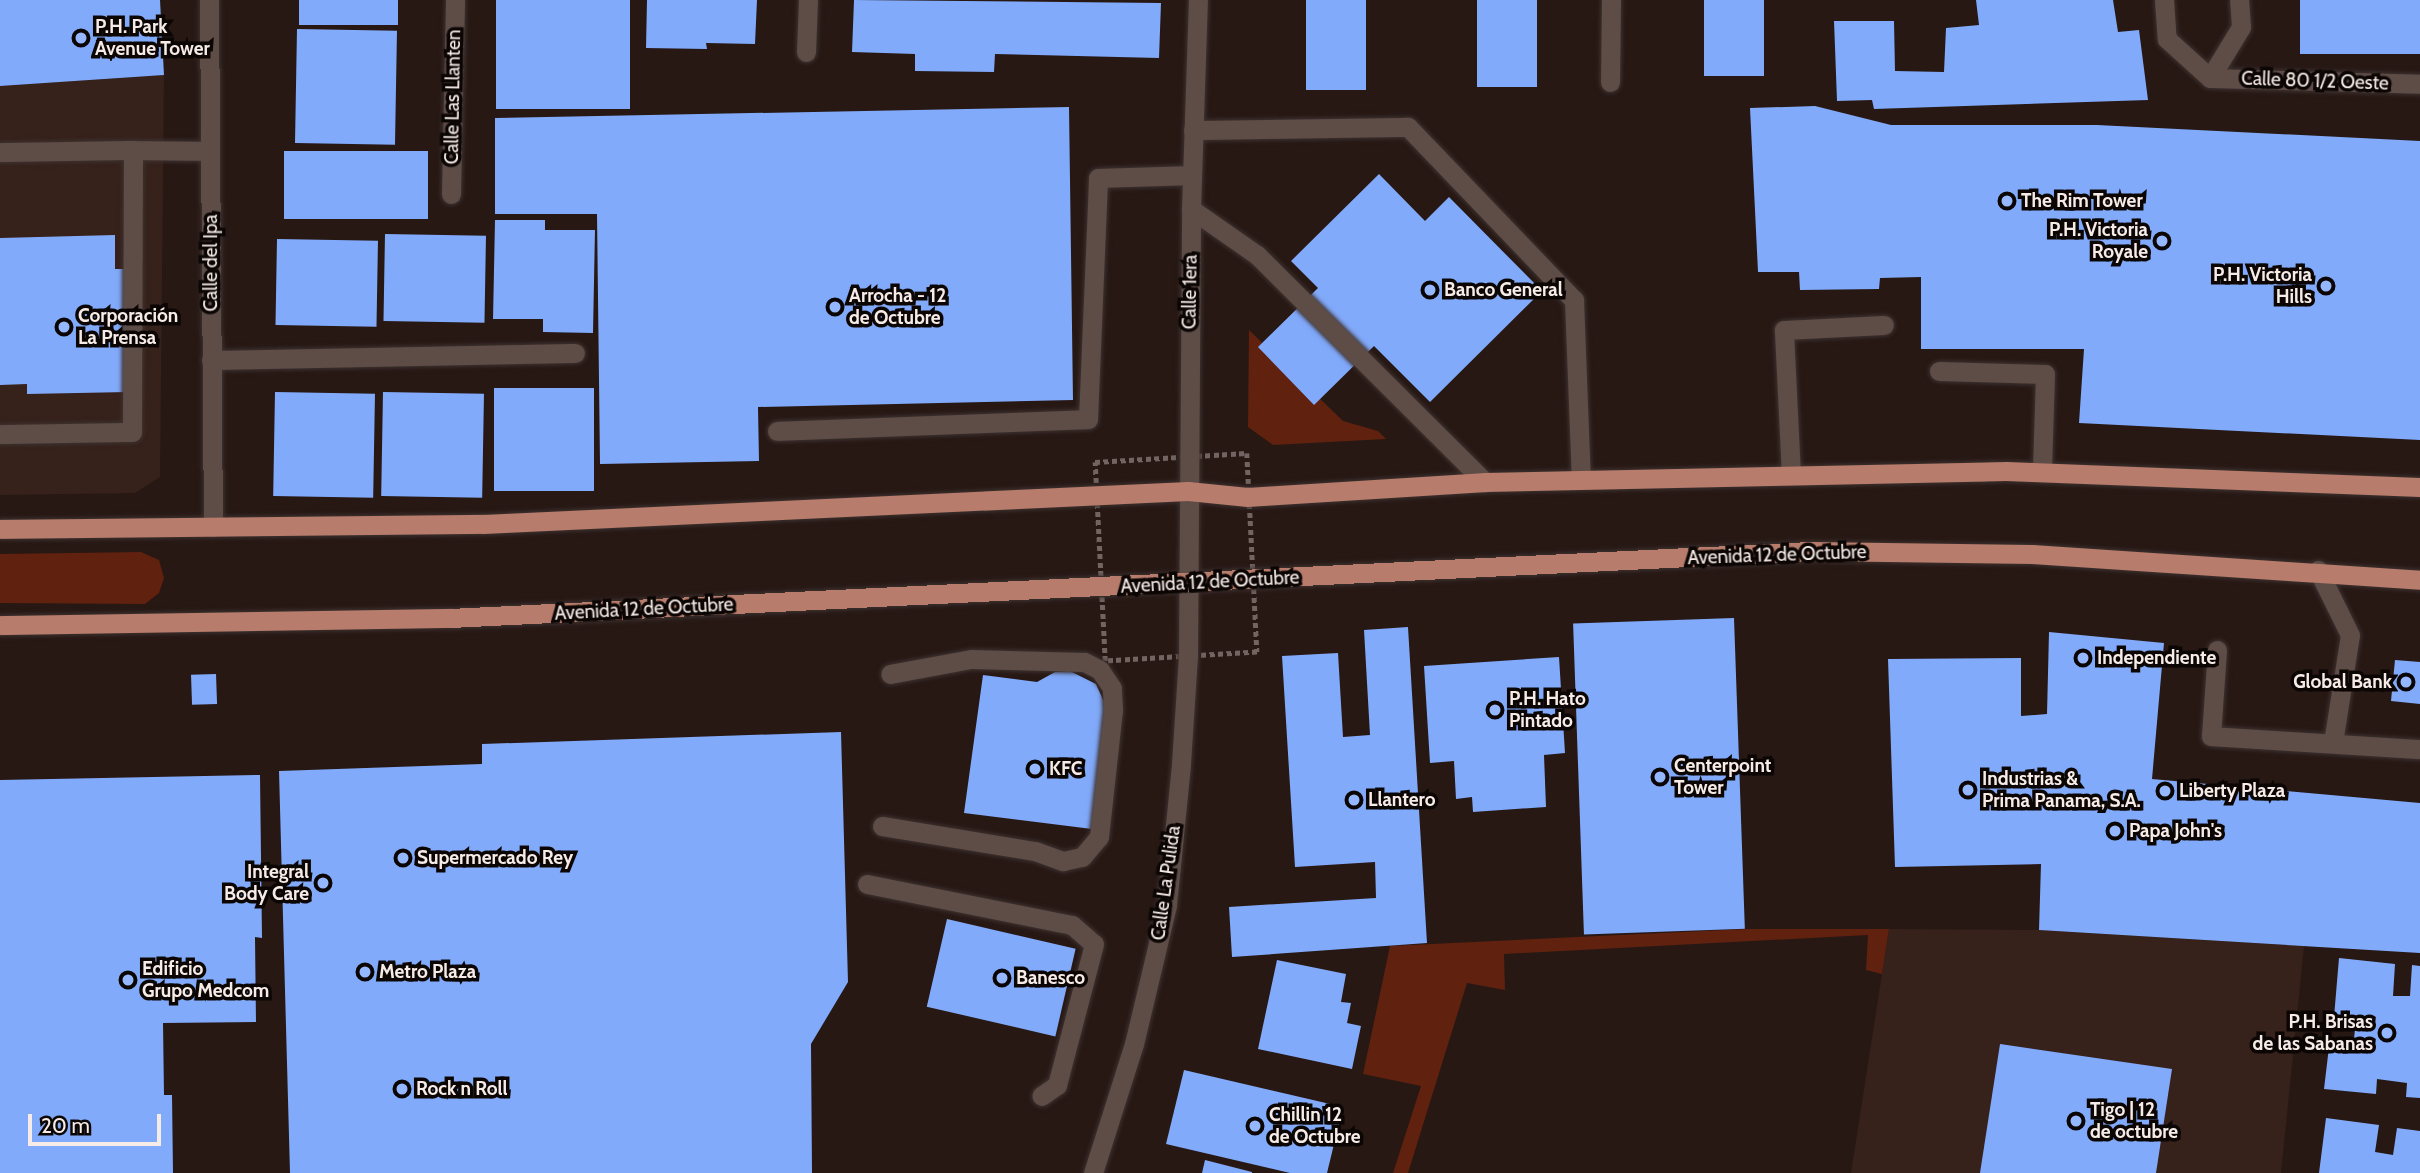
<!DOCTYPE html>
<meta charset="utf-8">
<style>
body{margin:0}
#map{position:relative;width:2420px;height:1173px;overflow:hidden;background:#271814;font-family:Cabin,sans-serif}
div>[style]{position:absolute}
.built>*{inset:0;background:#36211b}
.green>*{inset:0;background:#60210f}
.building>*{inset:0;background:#82aafb;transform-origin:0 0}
.path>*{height:4.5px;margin-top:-2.25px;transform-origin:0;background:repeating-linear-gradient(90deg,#726561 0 5px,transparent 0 8.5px)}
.roads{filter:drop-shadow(0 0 2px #3d3230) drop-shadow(0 0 2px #3d3230)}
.service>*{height:19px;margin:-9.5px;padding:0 9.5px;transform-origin:9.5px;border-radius:9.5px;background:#5e4c47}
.minor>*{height:19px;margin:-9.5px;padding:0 9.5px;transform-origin:9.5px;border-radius:9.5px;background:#5e4c47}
.secondary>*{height:19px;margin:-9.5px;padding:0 9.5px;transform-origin:9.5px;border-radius:9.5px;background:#5e4c47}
.primary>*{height:19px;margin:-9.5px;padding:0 9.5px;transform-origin:9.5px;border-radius:9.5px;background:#b77c6b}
.dots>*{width:19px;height:19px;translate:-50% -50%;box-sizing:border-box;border:4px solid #0b0604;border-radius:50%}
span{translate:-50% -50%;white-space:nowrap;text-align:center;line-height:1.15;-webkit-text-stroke:7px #0b0604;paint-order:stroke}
.poi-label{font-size:19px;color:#f6ebe7;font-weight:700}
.left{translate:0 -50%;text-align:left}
.right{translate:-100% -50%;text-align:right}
.street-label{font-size:19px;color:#f6ebe7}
.scale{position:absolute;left:28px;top:1114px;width:133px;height:32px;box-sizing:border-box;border:4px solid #f6ebe7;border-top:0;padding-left:9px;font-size:21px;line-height:24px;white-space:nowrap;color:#f6ebe7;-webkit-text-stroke:5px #0b0604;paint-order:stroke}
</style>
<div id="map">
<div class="built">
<i style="clip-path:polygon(164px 75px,160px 477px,135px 493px,0 495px,0 86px)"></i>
<i style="clip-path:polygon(1889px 929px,2039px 930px,2304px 946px,2281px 1173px,1851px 1173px)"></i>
</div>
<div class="green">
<i style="clip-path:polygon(1249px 330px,1343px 421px,1378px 431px,1386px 439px,1273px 445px,1248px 427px)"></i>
<i style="clip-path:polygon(141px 552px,159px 560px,164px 578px,159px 593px,145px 604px,0 603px,0 554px)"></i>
<i style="clip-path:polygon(1747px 929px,1889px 929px,1882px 974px,1866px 970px,1868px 935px,1504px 954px,1505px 990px,1467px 983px,1408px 1173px,1393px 1173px,1421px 1086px,1363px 1074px,1390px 946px)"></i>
</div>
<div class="building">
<i style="clip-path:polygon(0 0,160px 0,164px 75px,0 86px)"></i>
<i style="left:299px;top:0;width:99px;height:25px"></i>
<i style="left:496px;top:0;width:134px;height:109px"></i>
<i style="clip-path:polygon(647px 0,757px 0,755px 44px,706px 43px,707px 49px,646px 48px)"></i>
<i style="clip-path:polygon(854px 0,1161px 3px,1159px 58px,995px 54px,994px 72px,915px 71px,915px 54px,852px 52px)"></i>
<i style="left:1306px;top:0;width:60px;height:90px"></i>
<i style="left:1477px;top:0;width:60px;height:87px"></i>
<i style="left:1704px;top:0;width:60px;height:76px"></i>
<i style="clip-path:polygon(1976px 0,2113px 0,2118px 32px,2139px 30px,2148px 100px,1874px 109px,1872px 100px,1837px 101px,1834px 21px,1894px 21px,1895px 71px,1944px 72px,1946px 28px,1979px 25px)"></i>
<i style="left:2300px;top:0;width:120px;height:54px"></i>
<i style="left:297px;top:29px;width:100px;height:114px;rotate:1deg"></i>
<i style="clip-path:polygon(1815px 106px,1891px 125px,2097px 125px,2420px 141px,2420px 440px,2079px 423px,2084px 349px,1921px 349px,1921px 277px,1880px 278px,1879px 289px,1800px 290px,1799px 272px,1758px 272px,1750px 108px)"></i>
<i style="clip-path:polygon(1069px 107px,1073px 400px,758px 407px,759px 461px,600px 464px,597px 214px,495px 214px,495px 118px)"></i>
<i style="left:284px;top:151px;width:144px;height:68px"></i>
<i style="clip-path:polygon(1379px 174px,1425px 221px,1449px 197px,1542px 291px,1430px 402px,1374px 346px,1314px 405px,1258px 347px,1318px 288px,1291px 261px)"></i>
<i style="clip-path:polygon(495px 220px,545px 220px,545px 230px,595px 230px,593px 333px,543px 332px,543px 319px,493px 319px)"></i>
<i style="left:385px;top:234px;width:101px;height:87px;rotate:1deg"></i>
<i style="clip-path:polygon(115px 235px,115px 269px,126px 269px,128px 392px,27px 394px,27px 384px,0 385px,0 238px)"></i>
<i style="left:277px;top:239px;width:101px;height:86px;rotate:1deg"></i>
<i style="left:494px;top:388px;width:100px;height:103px"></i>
<i style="left:275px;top:392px;width:100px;height:104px;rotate:1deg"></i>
<i style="left:383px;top:392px;width:101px;height:104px;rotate:1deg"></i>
<i style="left:1734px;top:618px;width:311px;height:161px;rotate:88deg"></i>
<i style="clip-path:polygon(1408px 627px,1427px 943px,1232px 957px,1229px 907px,1376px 898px,1375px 862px,1295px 867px,1282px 656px,1338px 653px,1343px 737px,1370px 735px,1364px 630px)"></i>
<i style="clip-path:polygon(2049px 632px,2164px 643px,2152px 779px,2420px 803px,2420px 953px,2039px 930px,2041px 864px,1895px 867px,1888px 659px,2021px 658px,2021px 716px,2047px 714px)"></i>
<i style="clip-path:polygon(1559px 657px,1565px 753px,1544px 755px,1546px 807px,1473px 812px,1472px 797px,1456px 799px,1454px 761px,1430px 763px,1424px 666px)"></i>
<i style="clip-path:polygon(2395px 660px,2420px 662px,2420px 704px,2391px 701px)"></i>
<i style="clip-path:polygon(1070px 671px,1096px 684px,1108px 711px,1092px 829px,964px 813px,983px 675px,1037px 682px,1055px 672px)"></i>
<i style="left:216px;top:674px;width:30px;height:25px;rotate:88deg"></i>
<i style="clip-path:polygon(841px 732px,848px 982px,811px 1044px,812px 1173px,290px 1173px,279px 771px,482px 764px,482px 744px)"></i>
<i style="clip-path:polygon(260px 775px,262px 938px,255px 937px,256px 1022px,163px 1023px,164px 1095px,172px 1095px,173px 1173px,0 1173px,0 780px)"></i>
<i style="left:947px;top:919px;width:132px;height:90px;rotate:13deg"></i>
<i style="clip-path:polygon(2339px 958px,2395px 964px,2393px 996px,2410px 996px,2412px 965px,2420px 966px,2420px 1098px,2406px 1097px,2407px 1083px,2377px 1079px,2376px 1094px,2324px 1089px,2329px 1047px,2353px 1049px,2356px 1019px,2334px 1017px)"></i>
<i style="clip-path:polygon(1277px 960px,1346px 974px,1341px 1002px,1351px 1003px,1347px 1023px,1361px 1026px,1352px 1069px,1258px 1049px)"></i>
<i style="clip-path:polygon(2000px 1044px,2172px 1069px,2156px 1173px,1980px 1173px)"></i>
<i style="clip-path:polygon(1184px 1070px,1343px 1107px,1327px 1173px,1290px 1173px,1166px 1144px)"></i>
<i style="clip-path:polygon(2326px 1118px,2379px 1125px,2375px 1152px,2393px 1155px,2397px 1128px,2420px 1131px,2420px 1173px,2319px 1173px)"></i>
<i style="clip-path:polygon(1205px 1160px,1252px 1172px,1252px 1173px,1202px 1173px)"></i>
</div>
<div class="path">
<i style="left:1247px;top:453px;width:199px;rotate:87.1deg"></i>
<i style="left:1257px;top:652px;width:152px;rotate:176.6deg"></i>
<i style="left:1105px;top:661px;width:199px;rotate:-92.9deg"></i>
<i style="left:1095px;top:462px;width:152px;rotate:-3.4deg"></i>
</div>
<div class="roads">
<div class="service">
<i style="left:1193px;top:130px;width:215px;rotate:-0.8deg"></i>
<i style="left:1408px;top:127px;width:240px;rotate:46.2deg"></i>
<i style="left:1574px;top:300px;width:179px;rotate:87.8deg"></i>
<i style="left:0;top:152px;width:133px;rotate:-0.9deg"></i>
<i style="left:1191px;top:209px;width:80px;rotate:34.9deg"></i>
<i style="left:1257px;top:255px;width:322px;rotate:44.9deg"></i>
<i style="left:1939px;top:371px;width:106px;rotate:1.6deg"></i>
<i style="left:2045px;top:374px;width:98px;rotate:91.8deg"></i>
<i style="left:777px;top:431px;width:311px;rotate:-2.2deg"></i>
<i style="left:1088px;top:419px;width:241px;rotate:-87.6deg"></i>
<i style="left:1098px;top:178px;width:94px;rotate:-1.8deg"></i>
<i style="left:0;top:434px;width:132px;rotate:-0.9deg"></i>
<i style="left:132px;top:432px;width:282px;rotate:-89.8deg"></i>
<i style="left:133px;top:150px;width:77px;rotate:0.7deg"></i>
<i style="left:1791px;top:475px;width:145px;rotate:-92.8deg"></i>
<i style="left:1784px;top:330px;width:100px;rotate:-2.9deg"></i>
<i style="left:2318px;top:570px;width:72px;rotate:63.8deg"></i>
<i style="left:2350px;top:635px;width:108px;rotate:99deg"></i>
<i style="left:2217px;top:650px;width:86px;rotate:94deg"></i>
<i style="left:2211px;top:736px;width:209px;rotate:3.6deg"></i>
<i style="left:882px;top:826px;width:155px;rotate:9.3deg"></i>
<i style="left:1035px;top:851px;width:30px;rotate:20deg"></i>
<i style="left:1063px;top:861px;width:19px;rotate:-12deg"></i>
<i style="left:1082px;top:857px;width:26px;rotate:-50deg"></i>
<i style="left:1099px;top:837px;width:128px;rotate:-83.7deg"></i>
<i style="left:1113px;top:710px;width:22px;rotate:-93deg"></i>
<i style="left:1112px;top:688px;width:22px;rotate:-124deg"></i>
<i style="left:1100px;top:670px;width:18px;rotate:-153deg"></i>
<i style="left:1084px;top:662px;width:113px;rotate:-178.5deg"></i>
<i style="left:971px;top:659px;width:82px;rotate:169.5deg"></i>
<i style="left:867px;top:884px;width:209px;rotate:11.3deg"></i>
<i style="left:1072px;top:925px;width:29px;rotate:41deg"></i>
<i style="left:1094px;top:944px;width:146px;rotate:104.7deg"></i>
<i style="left:1057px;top:1085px;width:19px;rotate:145deg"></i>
</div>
<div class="minor">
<i style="left:209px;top:0;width:527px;rotate:89.57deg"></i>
<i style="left:2164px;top:0;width:39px;rotate:86deg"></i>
<i style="left:2167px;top:39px;width:58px;rotate:42.2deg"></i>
<i style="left:2210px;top:78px;width:210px;rotate:1.6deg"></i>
<i style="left:806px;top:52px;width:52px;rotate:-87.8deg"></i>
<i style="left:2210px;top:78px;width:60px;rotate:-58.7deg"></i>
<i style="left:2241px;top:27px;width:27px;rotate:-94deg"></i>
<i style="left:1610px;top:82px;width:82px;rotate:-89.3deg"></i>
<i style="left:451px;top:194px;width:194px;rotate:-88.8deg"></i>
<i style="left:211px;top:360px;width:364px;rotate:-1.1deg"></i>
</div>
<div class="secondary">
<i style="left:1093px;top:1173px;width:135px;rotate:-72.4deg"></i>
<i style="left:1134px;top:1044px;width:143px;rotate:-76.6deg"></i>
<i style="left:1167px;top:905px;width:142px;rotate:-84.3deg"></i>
<i style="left:1181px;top:764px;width:108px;rotate:-86.3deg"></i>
<i style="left:1188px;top:656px;width:447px;rotate:-89.6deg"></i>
<i style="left:1191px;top:209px;width:209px;rotate:-88.1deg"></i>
</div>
<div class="primary">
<i style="left:0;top:529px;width:483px;rotate:-0.6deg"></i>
<i style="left:483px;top:524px;width:706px;rotate:-2.68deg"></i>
<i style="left:1188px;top:491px;width:60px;rotate:5.7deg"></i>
<i style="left:1248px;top:497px;width:237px;rotate:-3.6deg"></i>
<i style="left:1485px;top:482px;width:521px;rotate:-1.21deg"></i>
<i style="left:2006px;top:471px;width:414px;rotate:2.2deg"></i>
<i style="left:0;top:625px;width:450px;rotate:-0.9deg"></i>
<i style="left:450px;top:618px;width:1364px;rotate:-2.82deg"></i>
<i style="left:1812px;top:551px;width:220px;rotate:0.8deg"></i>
<i style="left:2032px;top:554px;width:389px;rotate:3.8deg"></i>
</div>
</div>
<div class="dots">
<i style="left:81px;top:38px;background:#94b7fd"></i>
<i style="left:2007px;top:201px;background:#94b7fd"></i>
<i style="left:2162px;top:241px;background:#94b7fd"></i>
<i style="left:2326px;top:286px;background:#94b7fd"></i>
<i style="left:1430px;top:290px;background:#94b7fd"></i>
<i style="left:835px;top:307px;background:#94b7fd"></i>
<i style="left:64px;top:327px;background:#94b7fd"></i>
<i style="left:2083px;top:658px;background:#94b7fd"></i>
<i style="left:2406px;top:682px;background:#94b7fd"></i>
<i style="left:1495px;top:710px;background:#94b7fd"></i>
<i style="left:1035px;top:769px;background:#94b7fd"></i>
<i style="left:1660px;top:777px;background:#94b7fd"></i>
<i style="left:1968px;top:790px;background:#94b7fd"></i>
<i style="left:2165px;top:791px;background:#94b7fd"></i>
<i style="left:1354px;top:800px;background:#94b7fd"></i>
<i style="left:2115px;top:831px;background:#94b7fd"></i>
<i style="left:403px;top:858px;background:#94b7fd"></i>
<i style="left:323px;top:883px;background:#94b7fd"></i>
<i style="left:365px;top:972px;background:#94b7fd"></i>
<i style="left:1002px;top:978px;background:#94b7fd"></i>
<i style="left:128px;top:980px;background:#94b7fd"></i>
<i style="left:2387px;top:1033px;background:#94b7fd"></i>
<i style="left:402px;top:1089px;background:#94b7fd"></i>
<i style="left:2076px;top:1121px;background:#94b7fd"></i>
<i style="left:1255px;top:1126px;background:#94b7fd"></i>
</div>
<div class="poi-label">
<span class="left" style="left:95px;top:38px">P.H. Park<br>Avenue Tower</span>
<span class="left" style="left:2021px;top:201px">The Rim Tower</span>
<span class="right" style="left:2148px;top:241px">P.H. Victoria<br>Royale</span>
<span class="right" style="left:2312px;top:286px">P.H. Victoria<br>Hills</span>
<span class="left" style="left:1444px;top:290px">Banco General</span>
<span class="left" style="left:849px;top:307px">Arrocha - 12<br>de Octubre</span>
<span class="left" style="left:78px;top:327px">Corporación<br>La Prensa</span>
<span class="left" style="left:2097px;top:658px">Independiente</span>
<span class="right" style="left:2392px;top:682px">Global Bank</span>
<span class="left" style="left:1509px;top:710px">P.H. Hato<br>Pintado</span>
<span class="left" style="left:1674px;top:777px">Centerpoint<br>Tower</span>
<span class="left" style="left:1049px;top:769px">KFC</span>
<span class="left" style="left:1982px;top:790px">Industrias &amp;<br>Prima Panama, S.A.</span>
<span class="left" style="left:2179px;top:791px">Liberty Plaza</span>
<span class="left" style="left:1368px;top:800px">Llantero</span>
<span class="left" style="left:2129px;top:831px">Papa John's</span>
<span class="left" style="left:417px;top:858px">Supermercado Rey</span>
<span class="right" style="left:309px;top:883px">Integral<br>Body Care</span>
<span class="left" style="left:142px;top:980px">Edificio<br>Grupo Medcom</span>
<span class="left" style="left:379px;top:972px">Metro Plaza</span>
<span class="left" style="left:1016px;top:978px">Banesco</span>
<span class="right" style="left:2373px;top:1033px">P.H. Brisas<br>de las Sabanas</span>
<span class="left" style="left:416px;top:1089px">Rock n Roll</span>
<span class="left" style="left:2090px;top:1121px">Tigo | 12<br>de octubre</span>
<span class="left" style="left:1269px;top:1126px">Chillin 12<br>de Octubre</span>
</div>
<div class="street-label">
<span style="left:2315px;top:81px;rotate:2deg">Calle 80 1/2 Oeste</span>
<span style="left:453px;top:97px;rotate:-89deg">Calle Las Llanten</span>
<span style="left:211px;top:263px;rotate:-90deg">Calle del Ipa</span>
<span style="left:1190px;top:292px;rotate:-89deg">Calle 1era</span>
<span style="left:1777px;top:555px;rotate:-2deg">Avenida 12 de Octubre</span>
<span style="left:1210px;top:582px;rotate:-3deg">Avenida 12 de Octubre</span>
<span style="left:644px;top:609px;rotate:-3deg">Avenida 12 de Octubre</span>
<span style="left:1166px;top:883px;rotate:-82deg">Calle La Pulida</span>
</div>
<div class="scale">20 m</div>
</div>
